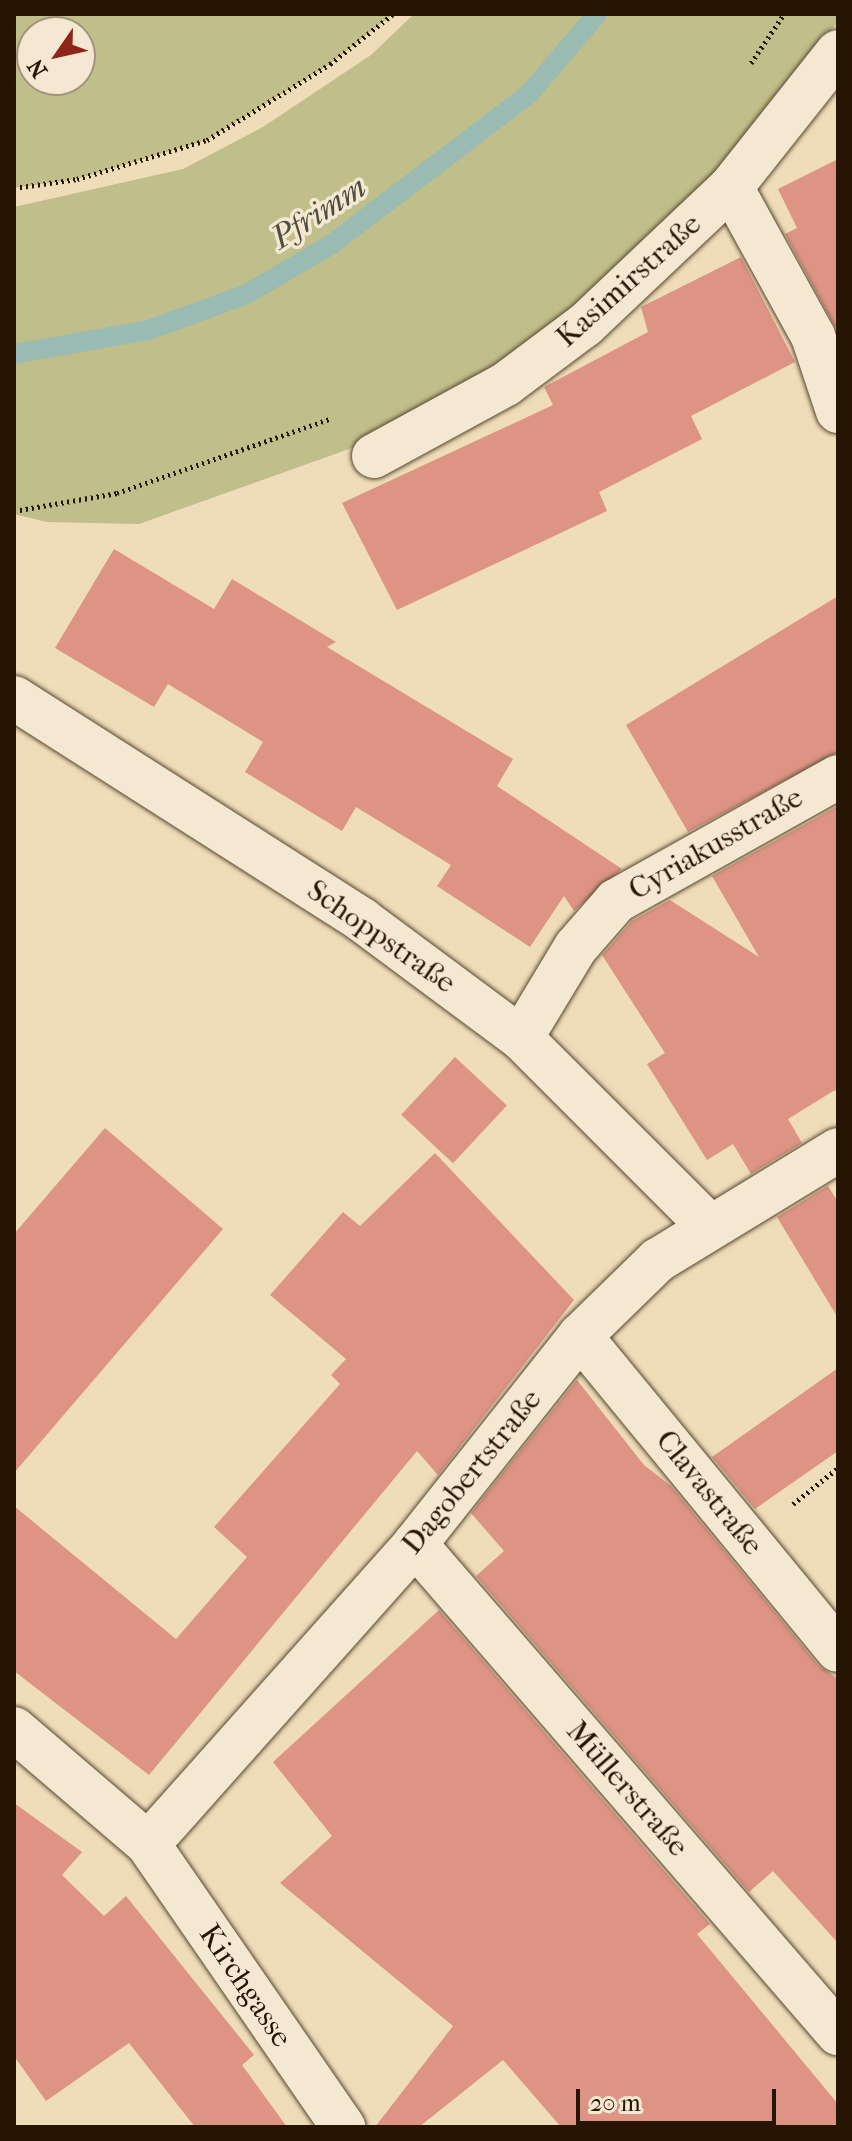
<!DOCTYPE html>
<meta charset="utf-8">
<style>
body{margin:0}
#map{position:relative;width:852px;height:2141px;overflow:hidden;background:#efdcb9;font-family:"IM FELL French Canon",serif}
div>[style]{position:absolute}
.green>*{inset:0;background:#c0be8a}
.stream>*{height:20px;margin:-10px;padding:0 10px;transform-origin:10px;border-radius:10px;background:#9abbb2}
.building>*{inset:0;background:#dd9484;transform-origin:0 0}
.path>*{height:5px;margin-top:-2.5px;transform-origin:0;background:repeating-linear-gradient(90deg,#261502 0 2px,transparent 0 6px)}
.roads{filter:drop-shadow(0 0 2px #584730) drop-shadow(0 0 2px #584730)}
.street>*{height:44px;margin:-22px;padding:0 22px;transform-origin:22px;border-radius:22px;background:#f5e8d2}
span{translate:-50% -50%;white-space:nowrap;text-align:center;line-height:1.15;-webkit-text-stroke:7px #f5e8d2;paint-order:stroke}
.street-label{font-size:30px;color:#261502}
.water-label{font-size:32px;color:#4f4f40;font-style:italic}
.frame{position:absolute;inset:0;border:16px solid #261502;pointer-events:none}
.north{position:absolute;left:16px;top:16px;width:80px;height:80px;box-sizing:border-box;background:#f5e8d2;border:2px solid #a2947f;border-radius:50%;rotate:236deg;font-size:22px;font-weight:700;line-height:32px;text-align:center;color:#261502}
.north::after{content:'';display:block;margin:auto;width:28px;height:36px;background:#8f2418;clip-path:polygon(50% 0,100% 100%,50% 72%,0 100%)}
.scale{position:absolute;left:576px;top:2089px;width:200px;height:36px;box-sizing:border-box;border:4px solid #261502;border-top:0;padding-left:10px;font-size:24px;line-height:28px;white-space:nowrap;color:#261502;-webkit-text-stroke:6px #f5e8d2;paint-order:stroke}
</style>
<div id="map">
<div class="green">
<i style="clip-path:polygon(evenodd,14px 14px,393px 14px,330px 64px,207px 140px,77px 179px,14px 188px,14px 14px,32px 32px,80px 32px,80px 80px,32px 80px,32px 32px)"></i>
<i style="clip-path:polygon(414px 14px,838px 14px,838px 21px,749px 140px,664px 233px,510px 364px,377px 439px,139px 524px,47px 522px,14px 514px,14px 207px,183px 169px,263px 127px,371px 55px)"></i>
</div>
<div class="stream">
<i style="left:14px;top:354px;width:137px;rotate:-10.1deg"></i>
<i style="left:149px;top:330px;width:104px;rotate:-20.2deg"></i>
<i style="left:247px;top:294px;width:99px;rotate:-30.5deg"></i>
<i style="left:332px;top:244px;width:248px;rotate:-37.3deg"></i>
<i style="left:529px;top:94px;width:105px;rotate:-49.6deg"></i>
</div>
<div class="building">
<i style="clip-path:polygon(838px 159px,838px 332px,785px 234px,797px 228px,778px 189px)"></i>
<i style="clip-path:polygon(741px 257px,795px 362px,691px 416px,702px 439px,599px 492px,607px 511px,397px 610px,342px 503px,553px 405px,544px 387px,648px 332px,641px 307px)"></i>
<i style="clip-path:polygon(114px 549px,214px 609px,232px 579px,336px 642px,327px 647px,513px 759px,497px 786px,622px 869px,574px 911px,564px 896px,530px 947px,437px 886px,451px 865px,356px 807px,342px 831px,245px 772px,263px 742px,168px 684px,154px 707px,55px 648px)"></i>
<i style="clip-path:polygon(838px 596px,838px 752px,688px 832px,626px 725px)"></i>
<i style="clip-path:polygon(838px 806px,838px 1095px,835px 1090px,788px 1119px,802px 1143px,751px 1174px,733px 1144px,707px 1160px,647px 1064px,665px 1053px,602px 955px,632px 921px,670px 900px,759px 957px,712px 876px)"></i>
<i style="left:455px;top:1057px;width:71px;height:79px;rotate:43deg"></i>
<i style="clip-path:polygon(105px 1128px,223px 1229px,14px 1473px,14px 1234px)"></i>
<i style="clip-path:polygon(435px 1153px,574px 1300px,438px 1475px,417px 1451px,149px 1775px,14px 1671px,14px 1506px,176px 1639px,247px 1557px,214px 1527px,340px 1384px,331px 1375px,346px 1359px,270px 1295px,343px 1212px,360px 1226px)"></i>
<i style="clip-path:polygon(828px 1186px,838px 1202px,838px 1318px,777px 1217px)"></i>
<i style="clip-path:polygon(838px 1368px,838px 1451px,755px 1509px,712px 1457px)"></i>
<i style="clip-path:polygon(577px 1380px,644px 1465px,671px 1486px,819px 1666px,838px 1679px,838px 1943px,773px 1871px,749px 1892px,476px 1576px,504px 1551px,471px 1513px)"></i>
<i style="clip-path:polygon(439px 1610px,710px 1924px,697px 1934px,838px 2104px,838px 2127px,561px 2127px,503px 2060px,419px 2127px,375px 2127px,453px 2026px,280px 1883px,332px 1836px,273px 1762px)"></i>
<i style="clip-path:polygon(14px 1803px,82px 1852px,62px 1875px,104px 1916px,126px 1896px,254px 2055px,242px 2065px,287px 2127px,195px 2127px,129px 2043px,46px 2101px,14px 2056px)"></i>
</div>
<div class="path">
<i style="left:751px;top:63px;width:59px;rotate:-56deg"></i>
<i style="left:14px;top:188px;width:64px;rotate:-8.1deg"></i>
<i style="left:77px;top:179px;width:136px;rotate:-16.7deg"></i>
<i style="left:207px;top:140px;width:145px;rotate:-31.7deg"></i>
<i style="left:330px;top:64px;width:80px;rotate:-38.4deg"></i>
<i style="left:14px;top:511px;width:105px;rotate:-9.9deg"></i>
<i style="left:117px;top:493px;width:225px;rotate:-19.2deg"></i>
<i style="left:793px;top:1504px;width:58px;rotate:-38.7deg"></i>
</div>
<div class="roads">
<div class="street">
<i style="left:731px;top:187px;width:170px;rotate:61.2deg"></i>
<i style="left:813px;top:336px;width:79px;rotate:71.6deg"></i>
<i style="left:374px;top:456px;width:150px;rotate:-28.6deg"></i>
<i style="left:506px;top:384px;width:99px;rotate:-36.8deg"></i>
<i style="left:585px;top:325px;width:201px;rotate:-43.4deg"></i>
<i style="left:731px;top:187px;width:172px;rotate:-51.6deg"></i>
<i style="left:14px;top:698px;width:413px;rotate:32.5deg"></i>
<i style="left:362px;top:920px;width:198px;rotate:36.6deg"></i>
<i style="left:521px;top:1038px;width:264px;rotate:45deg"></i>
<i style="left:521px;top:1038px;width:106px;rotate:-58.9deg"></i>
<i style="left:576px;top:947px;width:61px;rotate:-49deg"></i>
<i style="left:616px;top:901px;width:254px;rotate:-29.2deg"></i>
<i style="left:580px;top:1336px;width:406px;rotate:50.6deg"></i>
<i style="left:415px;top:1544px;width:647px;rotate:49.14deg"></i>
<i style="left:14px;top:1729px;width:177px;rotate:40.6deg"></i>
<i style="left:148px;top:1844px;width:344px;rotate:55.4deg"></i>
<i style="left:148px;top:1844px;width:402px;rotate:-48.3deg"></i>
<i style="left:415px;top:1544px;width:265px;rotate:-51.6deg"></i>
<i style="left:580px;top:1336px;width:109px;rotate:-44.3deg"></i>
<i style="left:658px;top:1260px;width:211px;rotate:-31.4deg"></i>
</div>
</div>
<div class="street-label">
<span style="left:629px;top:281px;rotate:-42deg">Kasimirstraße</span>
<span style="left:716px;top:844px;rotate:-30deg">Cyriakusstraße</span>
<span style="left:381px;top:937px;rotate:35deg">Schoppstraße</span>
<span style="left:472px;top:1472px;rotate:-51deg">Dagobertstraße</span>
<span style="left:709px;top:1493px;rotate:51deg">Clavastraße</span>
<span style="left:627px;top:1789px;rotate:49deg">Müllerstraße</span>
<span style="left:245px;top:1986px;rotate:56deg">Kirchgasse</span>
</div>
<div class="water-label">
<span style="left:319px;top:213px;rotate:-33deg">Pfrimm</span>
</div>
<div class="frame"></div>
<div class="north">N</div>
<div class="scale">20 m</div>
</div>
